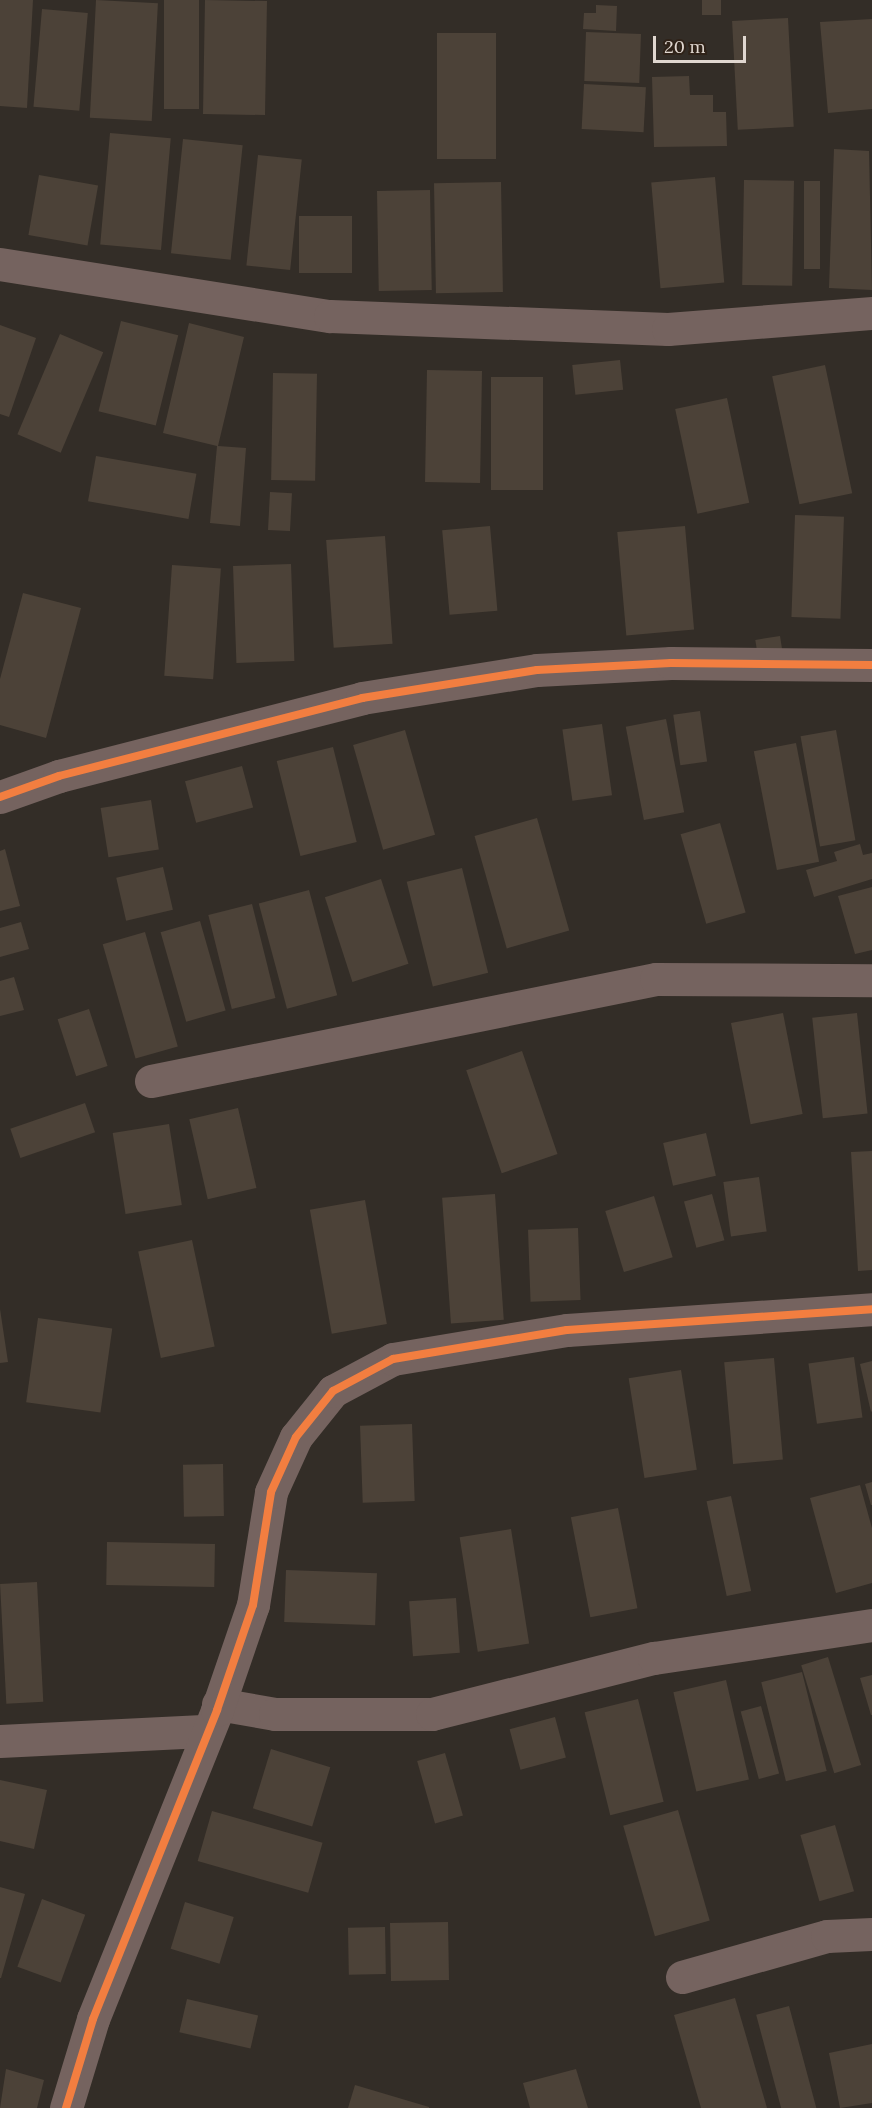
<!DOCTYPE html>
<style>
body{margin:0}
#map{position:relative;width:872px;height:2108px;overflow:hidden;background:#332d27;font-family:Lora,serif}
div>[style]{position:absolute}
.building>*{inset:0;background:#4c4238;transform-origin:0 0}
.minor>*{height:33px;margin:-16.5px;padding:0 16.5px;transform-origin:16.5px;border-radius:16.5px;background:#75635f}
.cycleway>*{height:8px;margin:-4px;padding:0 4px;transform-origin:4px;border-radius:4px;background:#f27e40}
span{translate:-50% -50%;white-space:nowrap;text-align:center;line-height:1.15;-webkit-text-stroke:5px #2f2218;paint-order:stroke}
.scale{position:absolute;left:653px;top:36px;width:93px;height:27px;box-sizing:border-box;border:3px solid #e0d7d0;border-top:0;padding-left:8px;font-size:18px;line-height:21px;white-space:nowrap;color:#e0d7d0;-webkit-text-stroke:4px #2f2218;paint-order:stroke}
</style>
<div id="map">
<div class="building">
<i style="clip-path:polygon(0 0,33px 0,27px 108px,0 106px)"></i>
<i style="left:96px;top:0;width:62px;height:118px;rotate:3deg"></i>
<i style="left:164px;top:0;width:35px;height:109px"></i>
<i style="left:205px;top:0;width:62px;height:114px;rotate:1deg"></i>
<i style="left:702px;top:0;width:19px;height:15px"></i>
<i style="clip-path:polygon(596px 5px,617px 6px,616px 31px,583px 29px,584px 13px,596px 13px)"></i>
<i style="left:42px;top:9px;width:46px;height:98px;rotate:5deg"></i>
<i style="left:788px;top:18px;width:109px;height:56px;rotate:87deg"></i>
<i style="clip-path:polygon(872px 19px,872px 109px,828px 113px,820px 22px)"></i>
<i style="left:586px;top:32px;width:55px;height:49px;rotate:2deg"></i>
<i style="left:437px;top:33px;width:59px;height:126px"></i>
<i style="clip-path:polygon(689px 76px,690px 95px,713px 95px,713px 112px,726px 112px,727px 146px,654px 147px,652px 77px)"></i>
<i style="left:584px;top:84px;width:62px;height:45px;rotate:3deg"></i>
<i style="left:110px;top:133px;width:61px;height:112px;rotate:5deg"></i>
<i style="left:183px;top:139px;width:60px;height:115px;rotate:6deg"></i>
<i style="clip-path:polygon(834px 149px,869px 151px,872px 290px,829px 288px)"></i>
<i style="left:258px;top:155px;width:44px;height:111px;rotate:6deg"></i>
<i style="left:39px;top:175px;width:60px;height:61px;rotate:10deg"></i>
<i style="left:715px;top:177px;width:106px;height:64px;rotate:85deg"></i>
<i style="left:744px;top:180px;width:50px;height:105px;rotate:1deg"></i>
<i style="left:804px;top:181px;width:16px;height:88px"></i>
<i style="left:501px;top:182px;width:110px;height:67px;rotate:89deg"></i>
<i style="left:430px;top:190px;width:100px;height:53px;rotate:89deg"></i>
<i style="left:299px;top:216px;width:53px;height:57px"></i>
<i style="left:121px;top:321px;width:59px;height:93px;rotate:14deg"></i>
<i style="clip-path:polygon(189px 323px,244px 337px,218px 446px,246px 448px,240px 526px,210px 523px,217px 446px,163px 433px)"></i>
<i style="clip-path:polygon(0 325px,36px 338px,9px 417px,0 414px)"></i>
<i style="left:60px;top:334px;width:47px;height:109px;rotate:23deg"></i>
<i style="left:620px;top:360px;width:30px;height:48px;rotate:84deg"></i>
<i style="left:825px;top:365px;width:131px;height:54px;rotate:78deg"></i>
<i style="left:427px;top:370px;width:55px;height:112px;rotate:1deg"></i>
<i style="left:273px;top:373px;width:44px;height:107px;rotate:1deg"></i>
<i style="left:491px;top:377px;width:52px;height:113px"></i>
<i style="left:727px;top:398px;width:107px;height:53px;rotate:78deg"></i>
<i style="left:96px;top:456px;width:102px;height:46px;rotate:10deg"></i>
<i style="left:270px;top:492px;width:22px;height:38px;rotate:3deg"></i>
<i style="left:795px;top:515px;width:49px;height:102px;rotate:2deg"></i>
<i style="left:490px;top:526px;width:85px;height:48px;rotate:85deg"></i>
<i style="left:685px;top:526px;width:104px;height:68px;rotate:85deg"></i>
<i style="left:385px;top:536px;width:108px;height:59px;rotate:86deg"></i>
<i style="left:291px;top:564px;width:97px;height:58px;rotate:88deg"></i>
<i style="left:172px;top:565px;width:49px;height:111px;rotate:4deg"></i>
<i style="clip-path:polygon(23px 593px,81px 608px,46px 738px,0 725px,0 679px)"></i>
<i style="left:780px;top:636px;width:18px;height:25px;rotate:81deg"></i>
<i style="left:700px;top:711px;width:51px;height:27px;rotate:82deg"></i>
<i style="left:666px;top:719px;width:95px;height:41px;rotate:79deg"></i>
<i style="left:602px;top:724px;width:72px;height:40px;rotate:82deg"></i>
<i style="left:405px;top:730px;width:109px;height:54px;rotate:74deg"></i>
<i style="left:836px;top:730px;width:112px;height:36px;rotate:80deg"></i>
<i style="left:796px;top:743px;width:121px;height:43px;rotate:79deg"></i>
<i style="left:333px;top:747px;width:98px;height:58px;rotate:76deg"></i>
<i style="left:242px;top:766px;width:43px;height:59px;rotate:75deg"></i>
<i style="left:151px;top:800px;width:50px;height:51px;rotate:81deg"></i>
<i style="left:537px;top:818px;width:117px;height:65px;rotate:74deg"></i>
<i style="left:720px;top:823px;width:93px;height:41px;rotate:74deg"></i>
<i style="clip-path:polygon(860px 844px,863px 855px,872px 853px,872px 879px,814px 897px,806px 870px,837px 861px,834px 852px)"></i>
<i style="clip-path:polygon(5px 849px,20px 906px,0 911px,0 851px)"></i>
<i style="left:163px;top:867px;width:44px;height:48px;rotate:77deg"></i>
<i style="left:462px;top:868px;width:108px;height:57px;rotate:76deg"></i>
<i style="left:381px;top:879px;width:89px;height:59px;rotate:72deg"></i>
<i style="clip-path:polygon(872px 887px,872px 950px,855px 954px,838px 896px)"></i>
<i style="left:309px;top:890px;width:109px;height:52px;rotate:75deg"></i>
<i style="left:252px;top:904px;width:97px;height:45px;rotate:76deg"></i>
<i style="left:200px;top:921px;width:93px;height:41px;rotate:74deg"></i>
<i style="clip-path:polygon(21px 922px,29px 949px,0 957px,0 928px)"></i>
<i style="left:145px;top:932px;width:119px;height:44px;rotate:74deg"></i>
<i style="clip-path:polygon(14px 977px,24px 1010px,0 1016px,0 981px)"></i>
<i style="left:89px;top:1009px;width:60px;height:33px;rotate:72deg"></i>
<i style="left:783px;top:1013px;width:103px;height:53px;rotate:79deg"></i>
<i style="left:857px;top:1013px;width:101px;height:45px;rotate:84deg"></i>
<i style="left:522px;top:1051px;width:109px;height:59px;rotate:71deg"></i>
<i style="left:85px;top:1103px;width:31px;height:79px;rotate:71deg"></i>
<i style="left:238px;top:1108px;width:82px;height:50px;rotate:77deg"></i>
<i style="left:169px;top:1124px;width:82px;height:57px;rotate:81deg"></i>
<i style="left:706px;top:1133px;width:44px;height:44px;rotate:77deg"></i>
<i style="clip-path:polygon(872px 1151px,872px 1270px,858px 1271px,851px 1152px)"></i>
<i style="left:759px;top:1177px;width:55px;height:36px;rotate:82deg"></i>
<i style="left:495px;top:1194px;width:126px;height:53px;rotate:86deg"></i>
<i style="left:712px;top:1194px;width:48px;height:29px;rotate:75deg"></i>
<i style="left:654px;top:1196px;width:64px;height:51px;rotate:73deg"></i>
<i style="left:365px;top:1200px;width:126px;height:56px;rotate:80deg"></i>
<i style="left:578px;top:1228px;width:72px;height:50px;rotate:88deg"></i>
<i style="left:192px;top:1240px;width:109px;height:55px;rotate:78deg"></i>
<i style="clip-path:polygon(0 1309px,8px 1362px,0 1363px)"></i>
<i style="left:38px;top:1318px;width:75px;height:85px;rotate:8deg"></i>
<i style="left:854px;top:1357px;width:61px;height:46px;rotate:82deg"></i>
<i style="left:774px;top:1358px;width:102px;height:50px;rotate:85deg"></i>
<i style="clip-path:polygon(872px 1361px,872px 1411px,871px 1412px,860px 1364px)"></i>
<i style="left:681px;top:1370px;width:101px;height:53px;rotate:81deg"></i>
<i style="left:412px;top:1424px;width:77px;height:52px;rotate:88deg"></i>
<i style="left:223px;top:1464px;width:52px;height:40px;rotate:89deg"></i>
<i style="clip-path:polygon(872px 1482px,872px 1505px,871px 1505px,865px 1484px)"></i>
<i style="clip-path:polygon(860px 1485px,872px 1528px,872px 1583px,836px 1593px,810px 1498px)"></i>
<i style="left:731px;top:1496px;width:97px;height:25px;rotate:78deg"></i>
<i style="left:618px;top:1508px;width:102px;height:48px;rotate:79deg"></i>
<i style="left:511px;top:1529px;width:116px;height:52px;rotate:81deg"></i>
<i style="left:107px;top:1542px;width:108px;height:43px;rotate:1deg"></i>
<i style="left:286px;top:1570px;width:91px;height:52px;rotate:2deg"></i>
<i style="left:37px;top:1582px;width:120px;height:37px;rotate:87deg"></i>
<i style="left:456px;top:1598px;width:55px;height:47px;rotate:86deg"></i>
<i style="left:828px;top:1657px;width:113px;height:28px;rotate:73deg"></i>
<i style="left:802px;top:1672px;width:102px;height:42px;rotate:76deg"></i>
<i style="clip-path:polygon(872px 1675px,872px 1715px,871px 1715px,860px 1678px)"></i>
<i style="left:726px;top:1680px;width:102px;height:54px;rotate:77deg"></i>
<i style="left:638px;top:1699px;width:106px;height:55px;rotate:76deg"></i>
<i style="left:761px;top:1706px;width:70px;height:21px;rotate:75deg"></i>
<i style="left:555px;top:1717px;width:42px;height:47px;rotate:75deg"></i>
<i style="left:271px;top:1749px;width:62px;height:62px;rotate:17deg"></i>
<i style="left:445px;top:1753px;width:65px;height:29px;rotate:74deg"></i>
<i style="clip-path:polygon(0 1780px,47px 1790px,34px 1849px,0 1841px)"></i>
<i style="left:678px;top:1810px;width:115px;height:57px;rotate:74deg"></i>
<i style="left:212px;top:1811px;width:115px;height:52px;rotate:16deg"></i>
<i style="left:835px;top:1825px;width:69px;height:36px;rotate:74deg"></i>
<i style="clip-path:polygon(0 1887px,25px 1894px,1px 1978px,0 1978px)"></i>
<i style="left:42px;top:1899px;width:46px;height:72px;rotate:20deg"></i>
<i style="left:185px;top:1902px;width:51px;height:49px;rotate:17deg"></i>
<i style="left:448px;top:1922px;width:58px;height:58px;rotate:89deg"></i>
<i style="left:385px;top:1927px;width:47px;height:37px;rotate:89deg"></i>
<i style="clip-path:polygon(735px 1998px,767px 2108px,701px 2108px,674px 2015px)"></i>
<i style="left:187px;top:1999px;width:73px;height:34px;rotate:13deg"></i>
<i style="left:789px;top:2006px;width:106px;height:34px;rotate:75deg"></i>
<i style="clip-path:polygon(872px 2044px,872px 2103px,840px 2108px,829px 2053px)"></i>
<i style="clip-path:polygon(6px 2069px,44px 2080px,37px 2108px,0 2108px)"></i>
<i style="clip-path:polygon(576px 2069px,588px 2108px,530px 2108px,523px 2083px)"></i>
<i style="clip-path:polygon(355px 2085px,429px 2107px,429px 2108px,348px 2108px)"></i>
</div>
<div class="minor">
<i style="left:0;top:264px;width:334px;rotate:9deg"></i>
<i style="left:330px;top:316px;width:338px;rotate:2.2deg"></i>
<i style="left:668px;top:329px;width:205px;rotate:-4.5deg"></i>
<i style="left:0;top:797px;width:63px;rotate:-19.6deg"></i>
<i style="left:59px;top:776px;width:313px;rotate:-14.4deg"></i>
<i style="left:362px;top:698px;width:177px;rotate:-9.1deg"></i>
<i style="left:537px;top:670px;width:134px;rotate:-3deg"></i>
<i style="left:671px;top:663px;width:201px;rotate:0.6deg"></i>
<i style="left:151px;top:1081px;width:515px;rotate:-11.42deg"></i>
<i style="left:656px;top:979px;width:216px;rotate:0.3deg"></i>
<i style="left:218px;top:1704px;width:58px;rotate:10deg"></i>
<i style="left:275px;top:1714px;width:157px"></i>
<i style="left:432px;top:1714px;width:229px;rotate:-14.2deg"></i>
<i style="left:654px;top:1658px;width:220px;rotate:-8.6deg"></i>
<i style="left:0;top:1741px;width:208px;rotate:-2.8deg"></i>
<i style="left:682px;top:1977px;width:151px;rotate:-15.8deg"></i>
<i style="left:827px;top:1936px;width:45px;rotate:-2.5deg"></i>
<i style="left:66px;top:2108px;width:93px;rotate:-73.1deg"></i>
<i style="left:93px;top:2019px;width:333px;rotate:-68.1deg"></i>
<i style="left:217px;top:1710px;width:111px;rotate:-71.1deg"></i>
<i style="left:253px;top:1605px;width:114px;rotate:-80.9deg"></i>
<i style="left:271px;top:1492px;width:60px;rotate:-65.6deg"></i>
<i style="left:296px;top:1437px;width:59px;rotate:-51.2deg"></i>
<i style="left:333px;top:1391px;width:68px;rotate:-28.1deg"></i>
<i style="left:393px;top:1359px;width:176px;rotate:-9.5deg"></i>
<i style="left:567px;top:1330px;width:306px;rotate:-3.9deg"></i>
</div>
<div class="cycleway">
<i style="left:0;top:797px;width:63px;rotate:-19.6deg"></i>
<i style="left:59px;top:776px;width:313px;rotate:-14.4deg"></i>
<i style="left:362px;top:698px;width:177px;rotate:-9.1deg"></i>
<i style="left:537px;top:670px;width:134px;rotate:-3deg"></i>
<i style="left:671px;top:663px;width:201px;rotate:0.6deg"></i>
<i style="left:66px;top:2108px;width:93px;rotate:-73.1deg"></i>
<i style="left:93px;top:2019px;width:333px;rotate:-68.1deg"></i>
<i style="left:217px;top:1710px;width:111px;rotate:-71.1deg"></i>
<i style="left:253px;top:1605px;width:114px;rotate:-80.9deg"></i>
<i style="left:271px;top:1492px;width:60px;rotate:-65.6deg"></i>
<i style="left:296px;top:1437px;width:59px;rotate:-51.2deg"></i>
<i style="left:333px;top:1391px;width:68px;rotate:-28.1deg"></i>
<i style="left:393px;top:1359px;width:176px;rotate:-9.5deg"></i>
<i style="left:567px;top:1330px;width:306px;rotate:-3.9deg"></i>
</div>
<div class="scale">20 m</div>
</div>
